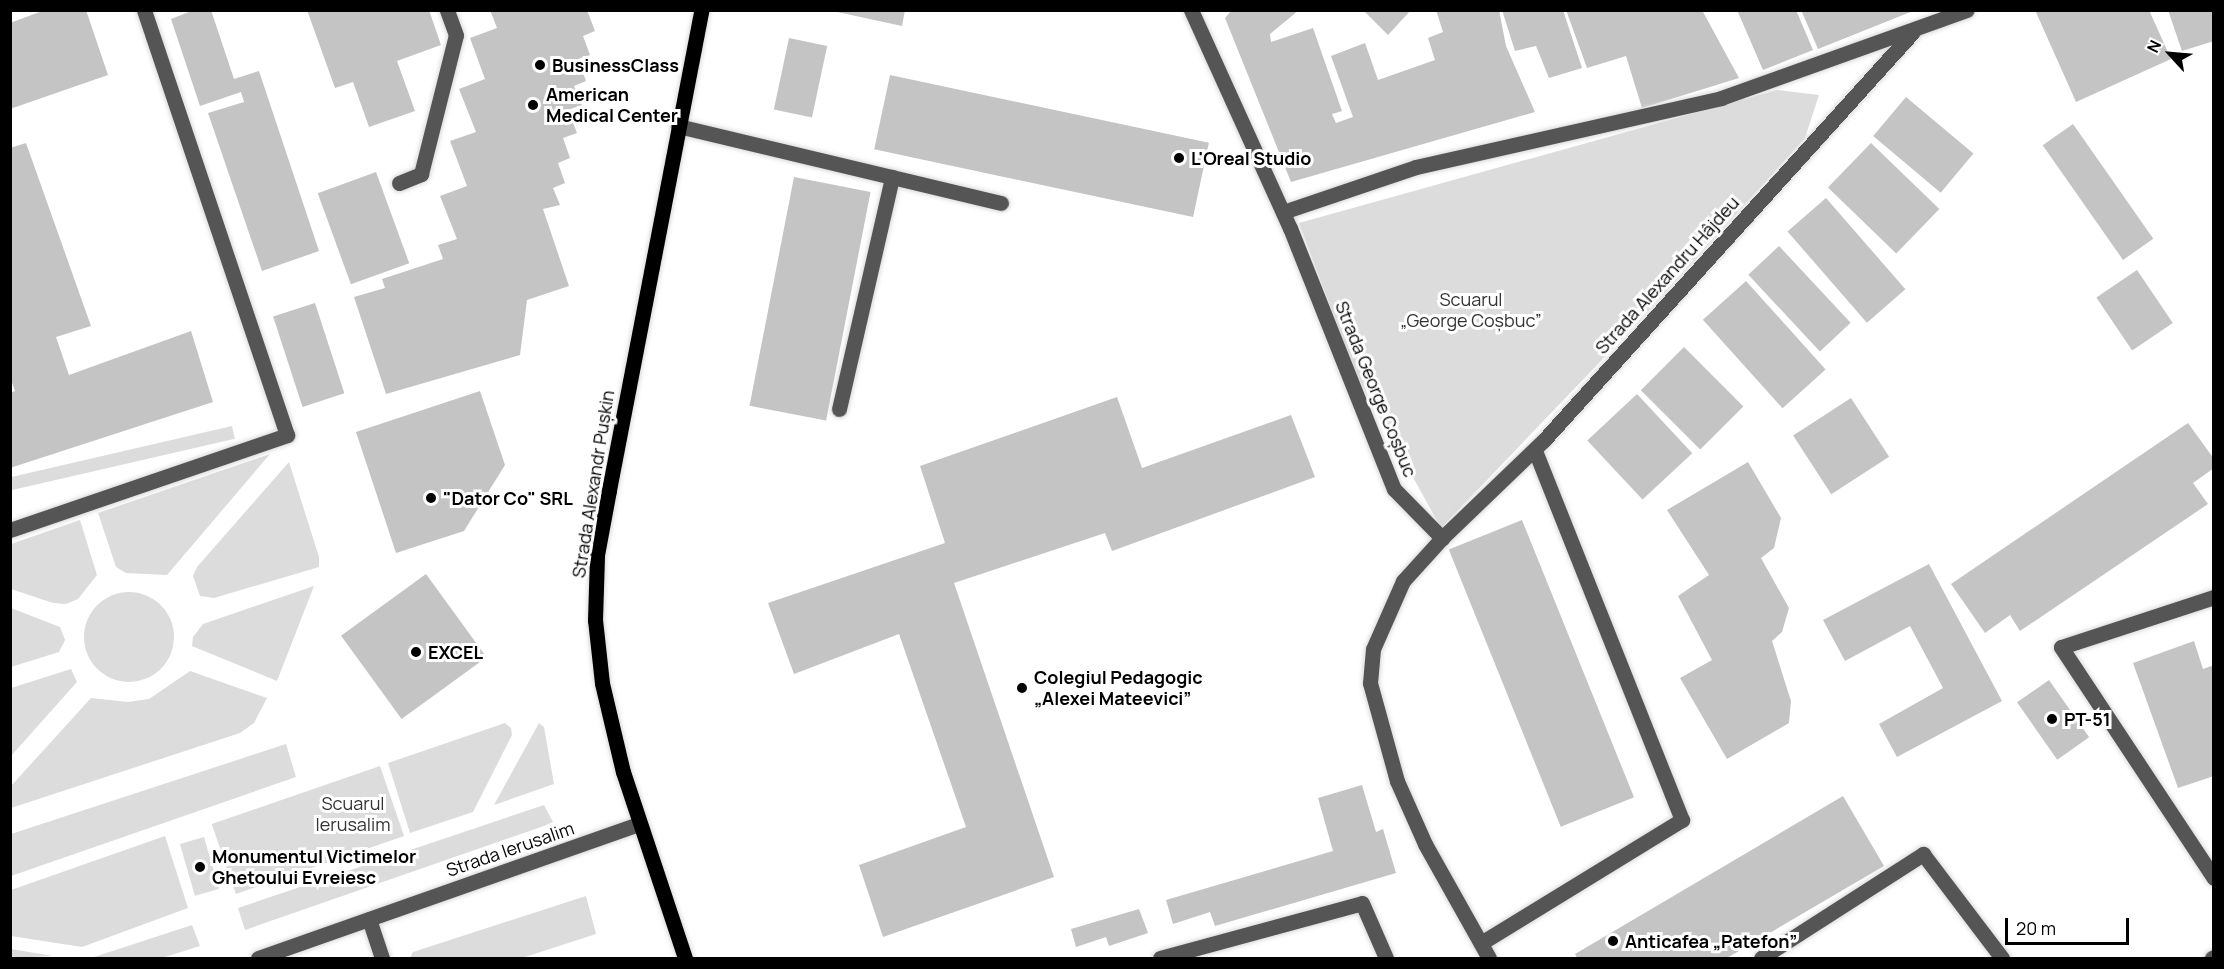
<!DOCTYPE html>
<meta charset="utf-8">
<style>
body{margin:0}
#map{position:relative;width:2224px;height:969px;overflow:hidden;background:#fff;font-family:Manrope,sans-serif}
div>[style]{position:absolute}
.green>*{inset:0;background:#dcdcdc;transform-origin:0 0}
.round{border-radius:50%}
.building>*{inset:0;background:#c4c4c4;transform-origin:0 0}
.roads{filter:drop-shadow(0 0 2px #dbdbdb) drop-shadow(0 0 2px #dbdbdb)}
.minor>*{height:15px;margin:-7.5px;padding:0 7.5px;transform-origin:7.5px;border-radius:7.5px;background:#555}
.major>*{height:15px;margin:-7.5px;padding:0 7.5px;transform-origin:7.5px;border-radius:7.5px;background:#000}
.dots>*{width:16px;height:16px;translate:-50% -50%;box-sizing:border-box;border:3px solid #fff;border-radius:50%}
span{translate:-50% -50%;white-space:nowrap;text-align:center;line-height:1.15;-webkit-text-stroke:6px #fff;paint-order:stroke}
.poi-label{font-size:18px;color:#000;font-weight:700}
.left{translate:0 -50%;text-align:left}
.street-label{font-size:18px;color:#000}
.park-label{font-size:18px;color:#333}
.frame{position:absolute;inset:0;border:12px solid #000;pointer-events:none}
.north{position:absolute;left:2140px;top:24px;width:60px;height:60px;-webkit-text-stroke:4px #fff;paint-order:stroke;rotate:296deg;font-size:16px;font-weight:700;line-height:24px;text-align:center;color:#000}
.north::after{content:'';display:block;margin:auto;width:21px;height:27px;background:#000;clip-path:polygon(50% 0,100% 100%,50% 72%,0 100%)}
.scale{position:absolute;left:2005px;top:918px;width:124px;height:27px;box-sizing:border-box;border:3px solid #000;border-top:0;padding-left:8px;font-size:18px;line-height:21px;white-space:nowrap;color:#000;-webkit-text-stroke:4px #fff;paint-order:stroke}
</style>
<div id="map">
<div class="green">
<i style="clip-path:polygon(1777px 90px,1819px 95px,1805px 138px,1641px 319px,1441px 528px,1356px 374px,1299px 223px)"></i>
<i style="left:232px;top:426px;width:13px;height:233px;rotate:77deg"></i>
<i style="clip-path:polygon(270px 454px,167px 575px,126px 573px,116px 567px,98px 513px)"></i>
<i style="clip-path:polygon(289px 462px,319px 557px,319px 567px,214px 598px,200px 596px,193px 576px,197px 567px)"></i>
<i style="clip-path:polygon(80px 520px,97px 575px,78px 599px,66px 604px,53px 603px,11px 589px,11px 544px)"></i>
<i style="clip-path:polygon(314px 586px,277px 681px,192px 646px,193px 637px,203px 624px)"></i>
<i class="round" style="left:84px;top:592px;width:90px;height:90px"></i>
<i style="clip-path:polygon(11px 608px,60px 627px,65px 640px,59px 652px,11px 667px)"></i>
<i style="clip-path:polygon(71px 669px,77px 682px,11px 756px,11px 688px)"></i>
<i style="clip-path:polygon(190px 671px,267px 698px,254px 723px,240px 733px,11px 808px,11px 786px,91px 698px,128px 702px,149px 699px)"></i>
<i style="clip-path:polygon(505px 723px,511px 728px,512px 735px,473px 812px,410px 833px,388px 763px)"></i>
<i style="clip-path:polygon(539px 723px,544px 727px,554px 784px,494px 805px)"></i>
<i style="clip-path:polygon(286px 744px,296px 777px,11px 876px,11px 834px)"></i>
<i style="left:380px;top:766px;width:74px;height:178px;rotate:71deg"></i>
<i style="clip-path:polygon(544px 805px,553px 822px,544px 826px,245px 930px,238px 908px)"></i>
<i style="clip-path:polygon(165px 836px,188px 908px,82px 947px,11px 936px,11px 890px)"></i>
<i style="left:204px;top:837px;width:54px;height:25px;rotate:74deg"></i>
<i style="clip-path:polygon(586px 896px,596px 934px,522px 958px,410px 958px,413px 952px)"></i>
<i style="clip-path:polygon(192px 925px,200px 946px,162px 958px,91px 958px)"></i>
<i style="clip-path:polygon(10px 949px,11px 949px,53px 956px,11px 958px)"></i>
</div>
<div class="building">
<i style="clip-path:polygon(45px 10px,86px 10px,108px 75px,10px 109px,10px 23px)"></i>
<i style="clip-path:polygon(194px 10px,211px 10px,234px 79px,259px 71px,319px 251px,262px 271px,208px 113px,244px 102px,241px 92px,200px 106px,171px 19px)"></i>
<i style="clip-path:polygon(307px 10px,429px 10px,441px 45px,397px 61px,415px 111px,369px 127px,353px 82px,335px 88px)"></i>
<i style="clip-path:polygon(490px 10px,587px 10px,595px 31px,583px 36px,590px 55px,578px 59px,586px 81px,574px 86px,582px 105px,568px 110px,577px 133px,563px 138px,570px 158px,558px 163px,565px 183px,553px 188px,560px 205px,543px 209px,569px 286px,527px 300px,520px 355px,386px 394px,354px 297px,385px 288px,382px 279px,443px 259px,438px 245px,457px 239px,440px 196px,467px 186px,450px 141px,476px 132px,459px 89px,485px 79px,470px 38px,497px 28px)"></i>
<i style="clip-path:polygon(828px 10px,905px 10px,902px 26px)"></i>
<i style="clip-path:polygon(1232px 10px,1299px 10px,1270px 34px,1271px 42px,1313px 28px,1342px 111px,1332px 114px,1336px 123px,1353px 117px,1331px 56px,1365px 43px,1378px 80px,1435px 60px,1428px 38px,1443px 32px,1436px 10px,1499px 10px,1506px 46px,1535px 112px,1291px 182px,1225px 18px)"></i>
<i style="clip-path:polygon(1363px 10px,1411px 10px,1388px 35px)"></i>
<i style="clip-path:polygon(1502px 10px,1563px 10px,1582px 68px,1549px 78px,1536px 46px,1515px 51px)"></i>
<i style="clip-path:polygon(1566px 10px,1702px 10px,1739px 78px,1642px 108px,1626px 56px,1587px 68px)"></i>
<i style="clip-path:polygon(1737px 10px,1796px 10px,1813px 50px,1763px 70px)"></i>
<i style="clip-path:polygon(1801px 10px,1913px 10px,1913px 11px,1818px 49px)"></i>
<i style="clip-path:polygon(2035px 10px,2149px 10px,2171px 59px,2076px 102px)"></i>
<i style="clip-path:polygon(2168px 10px,2214px 10px,2214px 41px,2182px 51px)"></i>
<i style="left:789px;top:38px;width:39px;height:73px;rotate:12deg"></i>
<i style="left:890px;top:75px;width:326px;height:76px;rotate:12deg"></i>
<i style="left:1906px;top:97px;width:88px;height:51px;rotate:40deg"></i>
<i style="left:2073px;top:124px;width:140px;height:37px;rotate:55deg"></i>
<i style="clip-path:polygon(26px 143px,91px 326px,56px 337px,69px 375px,191px 331px,213px 402px,10px 468px,10px 393px,15px 391px,10px 377px,10px 148px)"></i>
<i style="left:1871px;top:143px;width:95px;height:62px;rotate:44deg"></i>
<i style="left:376px;top:172px;width:97px;height:62px;rotate:70deg"></i>
<i style="left:794px;top:177px;width:78px;height:233px;rotate:11deg"></i>
<i style="left:1826px;top:198px;width:121px;height:51px;rotate:49deg"></i>
<i style="left:1779px;top:246px;width:105px;height:42px;rotate:47deg"></i>
<i style="left:2137px;top:270px;width:64px;height:49px;rotate:56deg"></i>
<i style="left:1746px;top:281px;width:119px;height:58px;rotate:48deg"></i>
<i style="left:315px;top:303px;width:95px;height:44px;rotate:72deg"></i>
<i style="left:1684px;top:347px;width:84px;height:61px;rotate:45deg"></i>
<i style="clip-path:polygon(480px 391px,505px 465px,464px 531px,396px 553px,356px 432px)"></i>
<i style="left:1637px;top:394px;width:81px;height:68px;rotate:47deg"></i>
<i style="clip-path:polygon(1117px 397px,1142px 468px,1291px 415px,1315px 477px,1112px 551px,1105px 533px,954px 583px,1054px 877px,883px 937px,859px 865px,966px 827px,899px 634px,794px 674px,768px 603px,945px 543px,920px 466px)"></i>
<i style="left:1851px;top:398px;width:70px;height:69px;rotate:57deg"></i>
<i style="clip-path:polygon(2188px 423px,2214px 459px,2214px 468px,2193px 483px,2208px 504px,2020px 631px,2010px 615px,1985px 633px,1951px 584px)"></i>
<i style="clip-path:polygon(1748px 462px,1781px 518px,1774px 548px,1761px 558px,1789px 608px,1782px 632px,1772px 641px,1791px 701px,1789px 723px,1727px 759px,1680px 678px,1712px 660px,1678px 596px,1709px 575px,1667px 510px)"></i>
<i style="left:1522px;top:520px;width:299px;height:79px;rotate:68deg"></i>
<i style="clip-path:polygon(1929px 564px,2002px 701px,1897px 757px,1879px 724px,1943px 688px,1910px 626px,1845px 661px,1823px 620px)"></i>
<i style="left:426px;top:574px;width:103px;height:105px;rotate:54deg"></i>
<i style="clip-path:polygon(2194px 641px,2203px 669px,2214px 665px,2214px 776px,2178px 788px,2133px 663px)"></i>
<i style="left:2049px;top:680px;width:70px;height:39px;rotate:55deg"></i>
<i style="clip-path:polygon(1362px 785px,1376px 832px,1383px 829px,1396px 873px,1215px 926px,1210px 912px,1173px 924px,1166px 900px,1333px 851px,1318px 798px)"></i>
<i style="clip-path:polygon(1843px 796px,1884px 866px,1727px 958px,1577px 958px,1575px 954px)"></i>
<i style="clip-path:polygon(1139px 909px,1148px 933px,1109px 946px,1106px 937px,1076px 947px,1071px 929px)"></i>
</div>
<div class="roads">
<div class="minor">
<i style="left:1191px;top:10px;width:239px;rotate:65.6deg"></i>
<i style="left:1290px;top:228px;width:281px;rotate:68.3deg"></i>
<i style="left:1394px;top:489px;width:69px;rotate:45.6deg"></i>
<i style="left:1442px;top:538px;width:58px;rotate:132.2deg"></i>
<i style="left:1403px;top:581px;width:74px;rotate:113.8deg"></i>
<i style="left:1373px;top:649px;width:34px;rotate:95deg"></i>
<i style="left:1370px;top:683px;width:102px;rotate:74.6deg"></i>
<i style="left:1397px;top:781px;width:69px;rotate:66deg"></i>
<i style="left:1425px;top:844px;width:131px;rotate:60.7deg"></i>
<i style="left:678px;top:126px;width:332px;rotate:13.4deg"></i>
<i style="left:399px;top:183px;width:24px;rotate:-22deg"></i>
<i style="left:421px;top:174px;width:143px;rotate:-75.9deg"></i>
<i style="left:456px;top:35px;width:27px;rotate:-110deg"></i>
<i style="left:1283px;top:212px;width:140px;rotate:-18.7deg"></i>
<i style="left:1416px;top:167px;width:313px;rotate:-12.7deg"></i>
<i style="left:1721px;top:98px;width:261px;rotate:-19.7deg"></i>
<i style="left:839px;top:409px;width:238px;rotate:-77.1deg"></i>
<i style="left:10px;top:530px;width:293px;rotate:-18.9deg"></i>
<i style="left:287px;top:435px;width:448px;rotate:-108.6deg"></i>
<i style="left:1442px;top:538px;width:141px;rotate:-43.9deg"></i>
<i style="left:1544px;top:440px;width:549px;rotate:-47.88deg"></i>
<i style="left:2214px;top:597px;width:161px;rotate:161.9deg"></i>
<i style="left:2061px;top:647px;width:277px;rotate:56.5deg"></i>
<i style="left:369px;top:919px;width:41px;rotate:71.6deg"></i>
<i style="left:1481px;top:943px;width:236px;rotate:-31.5deg"></i>
<i style="left:1682px;top:820px;width:398px;rotate:-111.7deg"></i>
<i style="left:258px;top:958px;width:403px;rotate:-19.4deg"></i>
<i style="left:1160px;top:958px;width:209px;rotate:-15.2deg"></i>
<i style="left:1362px;top:903px;width:60px;rotate:66.4deg"></i>
<i style="left:1761px;top:958px;width:193px;rotate:-32.7deg"></i>
<i style="left:1923px;top:854px;width:131px;rotate:52.8deg"></i>
<i style="left:2212px;top:958px;width:2px;rotate:-27deg"></i>
</div>
<div class="major">
<i style="left:685px;top:958px;width:196px;rotate:-108.4deg"></i>
<i style="left:623px;top:772px;width:91px;rotate:-103.3deg"></i>
<i style="left:602px;top:683px;width:63px;rotate:-96.3deg"></i>
<i style="left:595px;top:620px;width:65px;rotate:-88.2deg"></i>
<i style="left:597px;top:555px;width:66px;rotate:-79.5deg"></i>
<i style="left:609px;top:490px;width:489px;rotate:-79.1deg"></i>
</div>
</div>
<div class="dots">
<i style="left:540px;top:65px;background:#000"></i>
<i style="left:533px;top:105px;background:#000"></i>
<i style="left:1179px;top:158px;background:#000"></i>
<i style="left:431px;top:498px;background:#000"></i>
<i style="left:416px;top:652px;background:#000"></i>
<i style="left:1022px;top:688px;background:#000"></i>
<i style="left:2052px;top:719px;background:#000"></i>
<i style="left:200px;top:867px;background:#000"></i>
<i style="left:1613px;top:941px;background:#000"></i>
</div>
<div class="poi-label">
<span class="left" style="left:552px;top:65px">BusinessClass</span>
<span class="left" style="left:546px;top:105px">American<br>Medical Center</span>
<span class="left" style="left:1191px;top:158px">L'Oreal Studio</span>
<span class="left" style="left:443px;top:498px">"Dator Co" SRL</span>
<span class="left" style="left:428px;top:652px">EXCEL</span>
<span class="left" style="left:1034px;top:688px">Colegiul Pedagogic<br>„Alexei Mateevici”</span>
<span class="left" style="left:2064px;top:719px">PT-51</span>
<span class="left" style="left:212px;top:867px">Monumentul Victimelor<br>Ghetoului Evreiesc</span>
<span class="left" style="left:1625px;top:941px">Anticafea „Patefon”</span>
</div>
<div class="street-label">
<span style="left:1667px;top:275px;rotate:-48deg">Strada Alexandru Hâjdeu</span>
<span style="left:1376px;top:389px;rotate:68deg">Strada George Coșbuc</span>
<span style="left:593px;top:484px;rotate:-81deg">Strada Alexandr Pușkin</span>
<span style="left:510px;top:849px;rotate:-19deg">Strada Ierusalim</span>
</div>
<div class="park-label">
<span style="left:1471px;top:310px">Scuarul<br>„George Coșbuc”</span>
<span style="left:353px;top:814px">Scuarul<br>Ierusalim</span>
</div>
<div class="frame"></div>
<div class="north">N</div>
<div class="scale">20 m</div>
</div>
